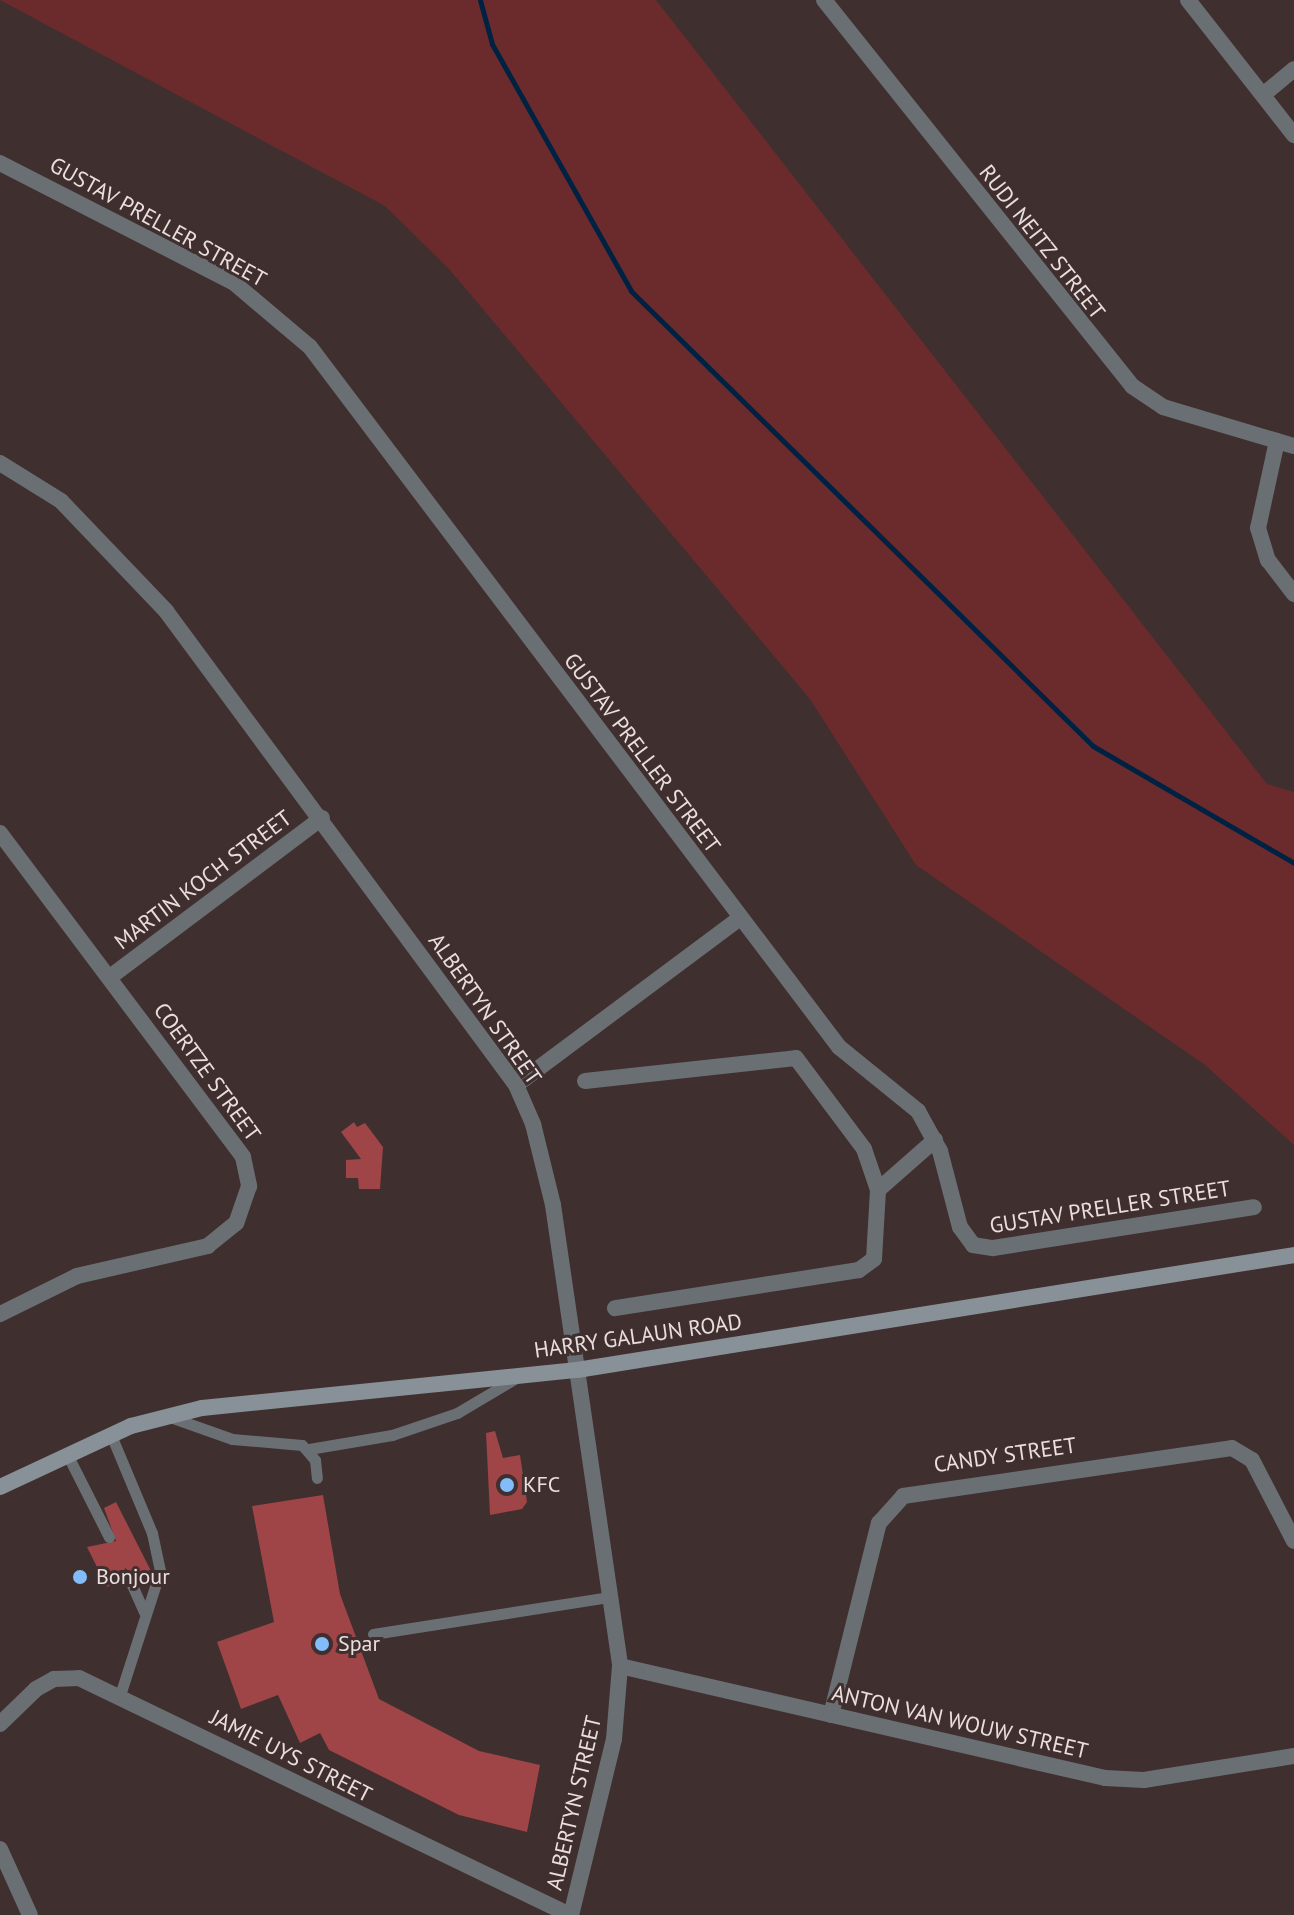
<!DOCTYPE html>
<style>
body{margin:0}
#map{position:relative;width:1294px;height:1915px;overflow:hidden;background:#3f2f2e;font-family:"PT Sans",sans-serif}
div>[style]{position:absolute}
.green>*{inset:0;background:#6b2b2d}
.stream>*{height:5px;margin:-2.5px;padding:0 2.5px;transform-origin:2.5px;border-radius:2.5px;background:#002242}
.building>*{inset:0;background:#9f4447}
.lane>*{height:11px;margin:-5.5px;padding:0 5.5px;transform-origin:5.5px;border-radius:5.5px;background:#6a6f74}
.street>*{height:16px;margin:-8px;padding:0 8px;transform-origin:8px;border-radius:8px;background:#6a6f74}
.secondary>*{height:16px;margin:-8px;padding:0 8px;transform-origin:8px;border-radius:8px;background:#889098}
.dots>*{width:22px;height:22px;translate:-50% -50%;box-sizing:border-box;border:4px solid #3f2f2e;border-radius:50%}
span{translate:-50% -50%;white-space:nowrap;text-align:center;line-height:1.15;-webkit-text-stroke:6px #3f2f2e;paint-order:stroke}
.street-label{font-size:22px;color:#eadfde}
.poi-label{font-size:22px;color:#eadfde}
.left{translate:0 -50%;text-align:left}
</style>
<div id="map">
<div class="green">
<i style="clip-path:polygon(0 0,656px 0,1267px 784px,1294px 792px,1294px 1145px,1205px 1065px,916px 865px,810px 699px,450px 270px,385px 206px)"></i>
</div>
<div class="stream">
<i style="left:480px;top:0;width:46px;rotate:74.7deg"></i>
<i style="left:492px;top:44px;width:283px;rotate:60.6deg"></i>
<i style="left:631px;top:291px;width:648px;rotate:44.56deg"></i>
<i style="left:1093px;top:746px;width:233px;rotate:30.2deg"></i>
</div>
<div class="building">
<i style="clip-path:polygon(354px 1122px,357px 1127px,365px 1123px,383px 1147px,380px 1189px,359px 1189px,358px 1178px,346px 1178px,346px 1160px,361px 1159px,341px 1132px)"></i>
<i style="clip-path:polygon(495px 1431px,503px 1458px,520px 1455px,527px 1502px,522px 1509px,490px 1515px,486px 1433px)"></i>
<i style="clip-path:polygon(323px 1495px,340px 1594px,379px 1699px,479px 1751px,540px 1765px,527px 1832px,459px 1815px,329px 1750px,320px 1733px,300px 1743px,278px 1695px,241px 1709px,217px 1642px,274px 1622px,252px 1506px)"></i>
<i style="clip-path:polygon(116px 1502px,151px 1571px,138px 1578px,125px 1568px,121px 1580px,107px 1587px,87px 1547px,116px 1541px,104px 1508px)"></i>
</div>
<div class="lane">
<i style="left:170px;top:1417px;width:66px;rotate:19.5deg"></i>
<i style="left:232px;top:1439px;width:70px;rotate:4.9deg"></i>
<i style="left:302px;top:1445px;width:20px;rotate:49deg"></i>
<i style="left:315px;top:1460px;width:18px;rotate:84deg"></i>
<i style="left:111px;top:1435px;width:106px;rotate:67.3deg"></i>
<i style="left:152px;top:1533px;width:39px;rotate:78deg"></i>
<i style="left:160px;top:1571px;width:130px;rotate:107.9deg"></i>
<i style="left:309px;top:1449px;width:84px;rotate:-9.6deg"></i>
<i style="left:392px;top:1435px;width:69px;rotate:-18.7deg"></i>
<i style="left:457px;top:1413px;width:69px;rotate:-30.7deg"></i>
<i style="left:67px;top:1454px;width:93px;rotate:63.2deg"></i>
<i style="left:128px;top:1576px;width:39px;rotate:66deg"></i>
<i style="left:373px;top:1634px;width:238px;rotate:-8.9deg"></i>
</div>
<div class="street">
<i style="left:824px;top:0;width:494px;rotate:51.4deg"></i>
<i style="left:1132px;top:386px;width:37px;rotate:34deg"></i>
<i style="left:1163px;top:407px;width:119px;rotate:16.6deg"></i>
<i style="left:1188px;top:0;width:172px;rotate:51.9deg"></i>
<i style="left:1263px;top:95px;width:40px;rotate:-40deg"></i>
<i style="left:0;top:163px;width:262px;rotate:27.1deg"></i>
<i style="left:233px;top:282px;width:101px;rotate:40.2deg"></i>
<i style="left:310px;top:347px;width:877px;rotate:52.92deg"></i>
<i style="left:839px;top:1047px;width:102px;rotate:39deg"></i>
<i style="left:918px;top:1111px;width:46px;rotate:61.2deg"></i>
<i style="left:940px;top:1151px;width:79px;rotate:75.3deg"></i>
<i style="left:960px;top:1227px;width:22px;rotate:54deg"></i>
<i style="left:973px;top:1245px;width:20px;rotate:9deg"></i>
<i style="left:993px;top:1248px;width:264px;rotate:-8.9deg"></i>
<i style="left:1294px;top:446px;width:18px;rotate:-164deg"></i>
<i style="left:1277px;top:441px;width:89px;rotate:102.3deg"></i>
<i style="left:1258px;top:528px;width:34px;rotate:73deg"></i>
<i style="left:1268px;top:560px;width:43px;rotate:52.6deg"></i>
<i style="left:0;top:463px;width:72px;rotate:31.9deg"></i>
<i style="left:61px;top:501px;width:152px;rotate:46.3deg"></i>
<i style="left:166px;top:611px;width:589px;rotate:53.56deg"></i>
<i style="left:516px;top:1085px;width:43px;rotate:66.4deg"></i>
<i style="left:533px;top:1124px;width:83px;rotate:76.1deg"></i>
<i style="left:553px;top:1205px;width:466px;rotate:81.7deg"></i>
<i style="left:620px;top:1666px;width:73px;rotate:94.7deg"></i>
<i style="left:614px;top:1739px;width:181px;rotate:103.7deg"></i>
<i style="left:0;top:833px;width:405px;rotate:53.1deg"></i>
<i style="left:243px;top:1157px;width:30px;rotate:78deg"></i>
<i style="left:249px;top:1186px;width:39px;rotate:109deg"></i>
<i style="left:236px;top:1223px;width:36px;rotate:141deg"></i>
<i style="left:208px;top:1246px;width:134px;rotate:167.1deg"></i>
<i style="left:77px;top:1276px;width:86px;rotate:153.7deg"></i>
<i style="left:110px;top:977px;width:265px;rotate:-36.9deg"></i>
<i style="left:585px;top:1081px;width:212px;rotate:-6.2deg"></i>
<i style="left:796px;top:1058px;width:114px;rotate:53.2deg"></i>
<i style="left:864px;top:1149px;width:43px;rotate:71.1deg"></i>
<i style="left:878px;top:1190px;width:69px;rotate:93.3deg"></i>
<i style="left:874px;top:1259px;width:19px;rotate:144deg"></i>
<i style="left:859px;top:1270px;width:247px;rotate:171.1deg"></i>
<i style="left:516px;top:1085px;width:278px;rotate:-36.7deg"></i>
<i style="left:878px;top:1190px;width:76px;rotate:-41.3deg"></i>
<i style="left:620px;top:1666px;width:498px;rotate:13deg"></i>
<i style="left:1105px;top:1778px;width:39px;rotate:3deg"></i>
<i style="left:1144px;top:1780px;width:152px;rotate:-9.1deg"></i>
<i style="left:831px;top:1715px;width:198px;rotate:-76deg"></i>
<i style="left:879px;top:1523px;width:36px;rotate:-48deg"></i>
<i style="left:903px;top:1496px;width:332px;rotate:-8.3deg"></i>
<i style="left:1232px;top:1448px;width:23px;rotate:31deg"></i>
<i style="left:1252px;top:1460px;width:91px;rotate:62.6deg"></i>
<i style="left:0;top:1724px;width:50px;rotate:-44.2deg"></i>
<i style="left:36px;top:1689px;width:21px;rotate:-29deg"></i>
<i style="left:54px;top:1679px;width:25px;rotate:-2deg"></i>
<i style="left:79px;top:1678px;width:545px;rotate:25.77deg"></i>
<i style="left:0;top:1849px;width:72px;rotate:65.6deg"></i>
</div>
<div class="secondary">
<i style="left:0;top:1487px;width:145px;rotate:-25deg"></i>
<i style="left:131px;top:1426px;width:73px;rotate:-14.2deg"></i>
<i style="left:202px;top:1408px;width:377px;rotate:-5.8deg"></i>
<i style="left:577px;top:1370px;width:726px;rotate:-9.11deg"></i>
</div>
<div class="dots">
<i style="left:507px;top:1485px;background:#82bcfa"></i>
<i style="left:80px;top:1577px;background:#82bcfa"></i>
<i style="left:322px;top:1644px;background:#82bcfa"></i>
</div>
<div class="street-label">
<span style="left:158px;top:222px;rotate:29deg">GUSTAV PRELLER STREET</span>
<span style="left:1042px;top:242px;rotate:52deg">RUDI NEITZ STREET</span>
<span style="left:642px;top:753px;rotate:53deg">GUSTAV PRELLER STREET</span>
<span style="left:203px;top:880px;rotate:-37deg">MARTIN KOCH STREET</span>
<span style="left:485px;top:1009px;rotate:55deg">ALBERTYN STREET</span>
<span style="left:207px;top:1072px;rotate:54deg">COERTZE STREET</span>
<span style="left:1110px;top:1207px;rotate:-9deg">GUSTAV PRELLER STREET</span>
<span style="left:638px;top:1336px;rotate:-8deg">HARRY GALAUN ROAD</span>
<span style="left:1005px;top:1455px;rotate:-8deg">CANDY STREET</span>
<span style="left:960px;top:1722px;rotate:13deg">ANTON VAN WOUW STREET</span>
<span style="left:291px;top:1756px;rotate:27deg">JAMIE UYS STREET</span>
<span style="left:574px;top:1803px;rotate:-77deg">ALBERTYN STREET</span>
</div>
<div class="poi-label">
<span class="left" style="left:523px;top:1485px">KFC</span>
<span class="left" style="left:96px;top:1577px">Bonjour</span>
<span class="left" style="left:338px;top:1644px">Spar</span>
</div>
</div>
